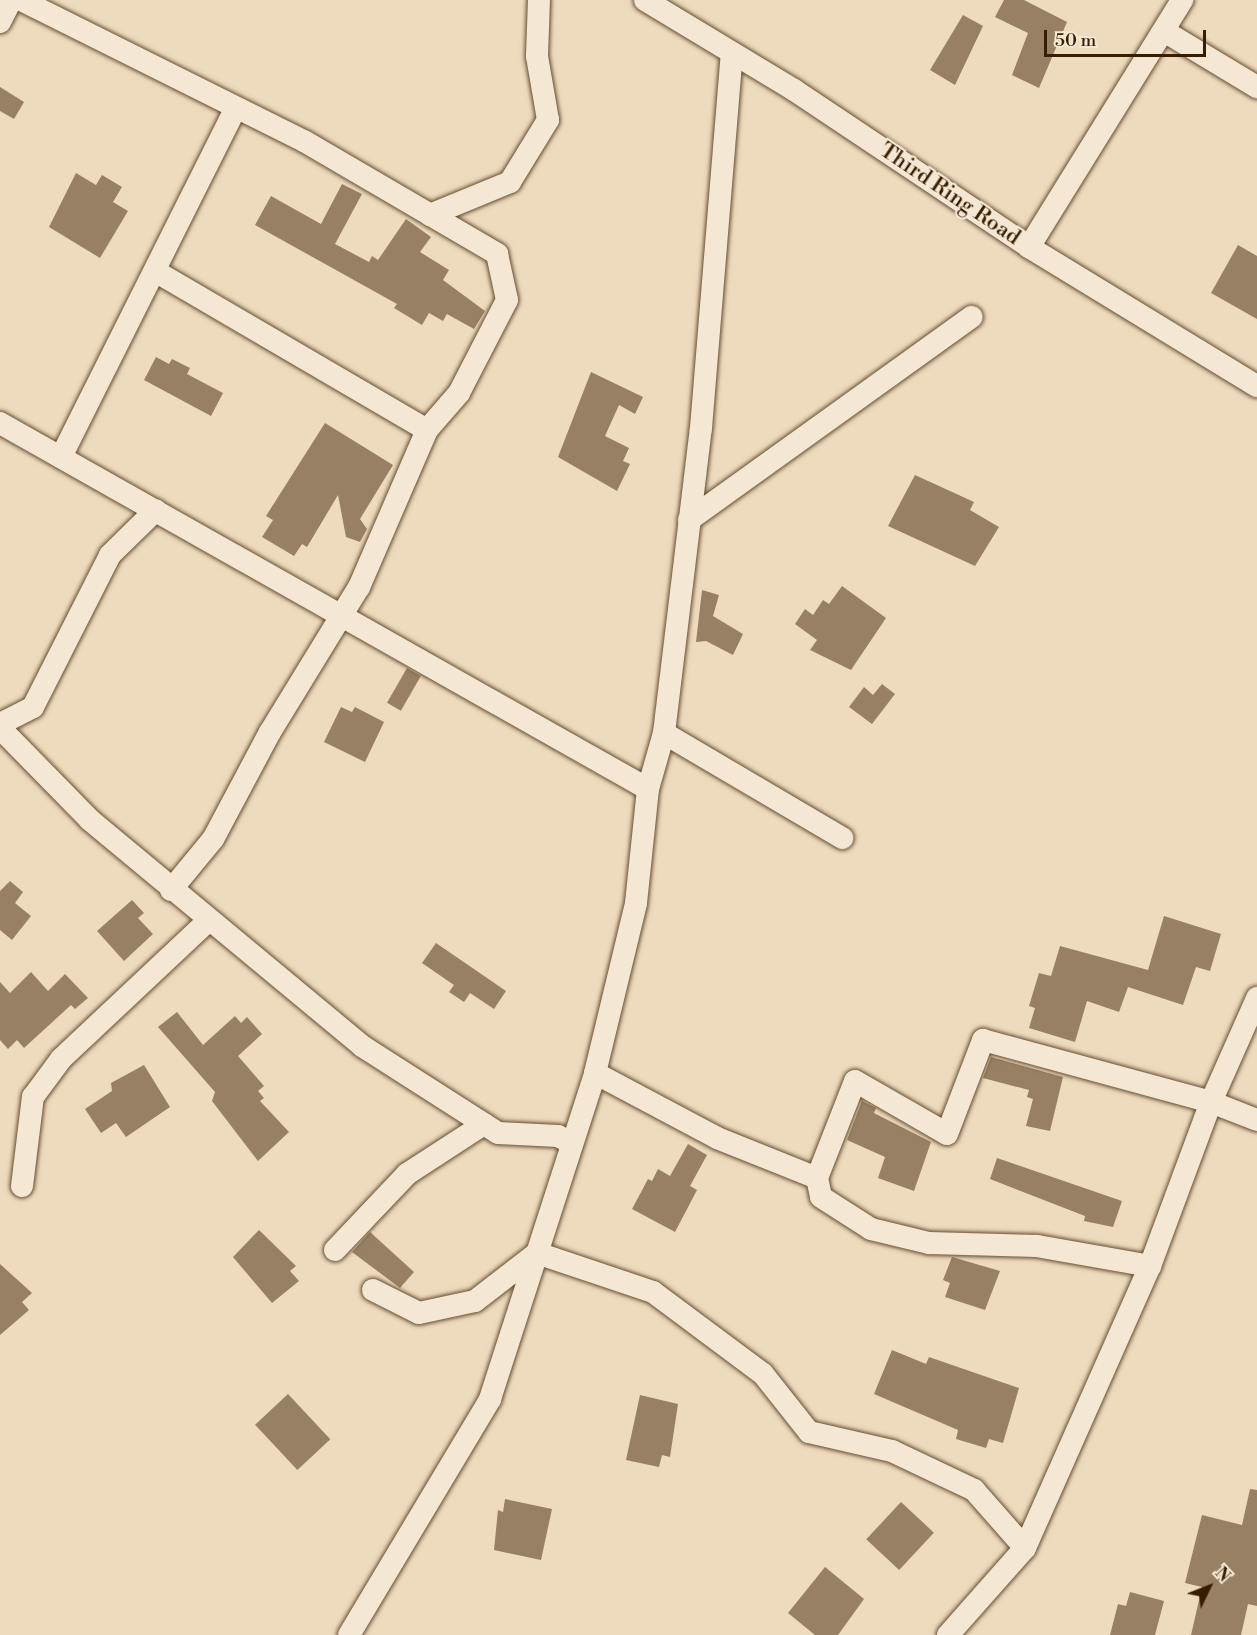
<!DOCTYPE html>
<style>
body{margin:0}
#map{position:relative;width:1257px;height:1635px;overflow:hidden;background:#eedabd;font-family:"Libre Bodoni",serif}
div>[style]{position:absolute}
.building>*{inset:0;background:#978063;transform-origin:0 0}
.roads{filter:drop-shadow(0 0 2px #664d30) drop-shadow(0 0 2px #664d30)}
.minor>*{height:22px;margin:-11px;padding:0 11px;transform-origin:11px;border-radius:11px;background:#f4e7d4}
span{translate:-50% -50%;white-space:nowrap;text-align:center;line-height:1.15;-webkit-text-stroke:4.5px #f4e7d4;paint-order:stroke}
.street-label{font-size:22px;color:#381e01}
.north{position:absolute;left:1179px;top:1557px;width:60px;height:60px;-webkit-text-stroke:4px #f4e7d4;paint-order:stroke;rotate:47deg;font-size:16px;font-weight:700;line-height:24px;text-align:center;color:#381e01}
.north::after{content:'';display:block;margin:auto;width:21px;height:27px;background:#381e01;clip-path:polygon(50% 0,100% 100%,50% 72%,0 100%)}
.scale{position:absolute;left:1044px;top:30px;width:162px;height:27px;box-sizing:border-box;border:3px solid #381e01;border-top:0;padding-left:8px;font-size:18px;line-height:21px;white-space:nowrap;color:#381e01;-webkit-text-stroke:4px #f4e7d4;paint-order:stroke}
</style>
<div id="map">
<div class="building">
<i style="clip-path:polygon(1004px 0,1024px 0,1067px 22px,1039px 88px,1012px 75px,1028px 33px,995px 17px)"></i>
<i style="clip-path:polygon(963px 15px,983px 26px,955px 85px,930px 70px)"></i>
<i style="clip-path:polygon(0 87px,24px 102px,14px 119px,0 111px)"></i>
<i style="clip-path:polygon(76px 173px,96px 185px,102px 175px,122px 187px,113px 202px,128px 211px,100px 258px,49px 227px)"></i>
<i style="clip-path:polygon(342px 184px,362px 194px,335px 244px,369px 262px,372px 256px,378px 260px,406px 219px,431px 237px,420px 252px,449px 270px,443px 280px,485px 311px,474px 329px,447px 314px,443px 321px,429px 313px,422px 325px,394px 308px,397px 304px,255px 225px,271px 196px,321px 224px)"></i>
<i style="clip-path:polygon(1238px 245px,1257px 256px,1257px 319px,1211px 293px)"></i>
<i style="clip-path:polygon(156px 357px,169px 364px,172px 359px,190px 368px,187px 374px,223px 393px,211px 416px,144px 380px)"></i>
<i style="clip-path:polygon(591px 372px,643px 397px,635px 414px,619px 405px,605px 436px,629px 448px,623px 461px,630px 464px,617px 491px,558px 457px)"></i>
<i style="clip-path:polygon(325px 423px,393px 465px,360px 519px,367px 529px,360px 542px,346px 537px,338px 495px,307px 547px,302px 544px,294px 556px,262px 537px,273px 520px,266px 516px)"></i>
<i style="clip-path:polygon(915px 475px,974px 502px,970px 510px,999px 527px,975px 566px,888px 526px)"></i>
<i style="clip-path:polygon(842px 586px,886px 618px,851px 670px,810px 650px,817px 640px,795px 624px,805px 609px,813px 615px,823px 600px,829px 604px)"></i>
<i style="clip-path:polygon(702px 590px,719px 595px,713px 616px,743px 634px,733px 655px,706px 641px,696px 642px)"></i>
<i style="left:407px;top:668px;width:16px;height:40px;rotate:30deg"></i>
<i style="clip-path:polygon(882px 684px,895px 694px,872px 724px,849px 707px,864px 687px,873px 695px)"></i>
<i style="clip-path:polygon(341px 707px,352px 712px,355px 707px,384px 722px,365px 762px,324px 742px)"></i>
<i style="clip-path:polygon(10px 881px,23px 892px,15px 903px,31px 916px,12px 940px,0 930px,0 891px)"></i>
<i style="clip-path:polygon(132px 900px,144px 913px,138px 918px,153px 934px,124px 961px,97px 931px)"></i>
<i style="clip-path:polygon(1164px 916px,1221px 934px,1210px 971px,1196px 967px,1183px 1005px,1128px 987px,1119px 1012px,1087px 1001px,1075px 1042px,1029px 1028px,1035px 1008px,1029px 1006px,1039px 973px,1051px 976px,1060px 946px,1148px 970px)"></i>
<i style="clip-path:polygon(436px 943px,506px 991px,494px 1009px,470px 993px,464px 1002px,449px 992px,454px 985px,422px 963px)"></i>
<i style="clip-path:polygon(31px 972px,48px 991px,65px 974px,88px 998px,75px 1009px,71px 1005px,24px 1048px,17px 1040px,8px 1049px,0 1040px,0 982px,10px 993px)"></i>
<i style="clip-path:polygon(177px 1012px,203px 1045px,235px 1016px,241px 1023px,247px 1017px,262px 1034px,238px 1056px,264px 1086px,258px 1091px,264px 1098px,260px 1101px,289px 1132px,258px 1161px,212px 1101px,215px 1092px,158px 1027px)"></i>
<i style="clip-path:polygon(991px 1057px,1063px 1077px,1050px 1131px,1026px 1126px,1033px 1099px,1027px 1097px,1029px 1090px,983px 1078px)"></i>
<i style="clip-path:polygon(144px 1065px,170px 1107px,126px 1137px,116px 1123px,101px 1133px,85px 1109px,112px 1091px,111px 1083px)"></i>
<i style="clip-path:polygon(862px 1101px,876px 1108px,874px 1113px,931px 1142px,914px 1191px,878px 1178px,885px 1157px,847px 1140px)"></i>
<i style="clip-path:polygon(688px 1144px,707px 1155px,690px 1186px,697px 1190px,675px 1232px,632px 1209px,648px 1179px,652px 1181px,658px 1169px,670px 1176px)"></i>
<i style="clip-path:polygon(997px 1158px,1122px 1201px,1113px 1227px,1084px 1221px,1085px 1216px,990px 1179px)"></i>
<i style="clip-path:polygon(259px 1230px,296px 1266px,290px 1271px,299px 1281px,272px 1303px,233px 1257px)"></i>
<i style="clip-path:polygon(370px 1232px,414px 1272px,400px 1288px,352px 1252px)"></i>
<i style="clip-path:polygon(952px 1257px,1000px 1271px,985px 1310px,945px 1297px,950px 1283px,943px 1280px)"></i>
<i style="clip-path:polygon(0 1264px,32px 1293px,22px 1302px,29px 1310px,0 1335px)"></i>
<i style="clip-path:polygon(892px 1350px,926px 1364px,929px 1357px,1019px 1388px,1003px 1443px,989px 1439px,986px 1448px,956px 1439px,958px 1430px,874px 1394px)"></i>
<i style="left:288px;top:1394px;width:62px;height:45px;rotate:47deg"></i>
<i style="clip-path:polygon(640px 1395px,678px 1404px,670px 1457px,662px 1455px,659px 1467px,626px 1460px)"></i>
<i style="clip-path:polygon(1250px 1489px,1257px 1490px,1257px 1606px,1248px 1604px,1241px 1635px,1191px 1635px,1202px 1587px,1185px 1583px,1202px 1515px,1242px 1525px)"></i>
<i style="clip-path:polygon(505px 1499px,552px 1509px,541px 1560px,494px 1550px,498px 1510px,503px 1512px)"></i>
<i style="left:901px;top:1502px;width:45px;height:51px;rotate:43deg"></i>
<i style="clip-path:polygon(825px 1567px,864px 1599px,838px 1635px,815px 1635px,788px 1613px)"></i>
<i style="clip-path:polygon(1130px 1592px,1164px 1601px,1155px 1635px,1110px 1635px,1118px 1604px,1126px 1606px)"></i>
</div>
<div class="roads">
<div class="minor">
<i style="left:21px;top:0;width:316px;rotate:26.5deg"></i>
<i style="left:304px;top:141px;width:224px;rotate:30.3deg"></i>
<i style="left:497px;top:254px;width:47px;rotate:77.7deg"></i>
<i style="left:507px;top:300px;width:105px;rotate:117.3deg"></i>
<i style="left:459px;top:393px;width:49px;rotate:130.9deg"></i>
<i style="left:427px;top:430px;width:171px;rotate:113.4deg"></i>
<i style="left:359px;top:587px;width:170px;rotate:121.5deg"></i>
<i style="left:270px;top:732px;width:121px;rotate:118deg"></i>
<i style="left:213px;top:839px;width:66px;rotate:129.5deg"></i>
<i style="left:645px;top:0;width:174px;rotate:31.1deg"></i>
<i style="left:794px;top:90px;width:283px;rotate:33.7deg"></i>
<i style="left:1029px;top:247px;width:267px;rotate:31.4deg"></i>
<i style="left:0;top:22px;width:25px;rotate:-63deg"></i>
<i style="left:1164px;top:31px;width:109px;rotate:31.1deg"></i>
<i style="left:430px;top:215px;width:87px;rotate:-22.4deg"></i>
<i style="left:510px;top:182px;width:73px;rotate:-58.5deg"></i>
<i style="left:548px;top:120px;width:65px;rotate:-99.8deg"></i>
<i style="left:537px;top:56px;width:56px;rotate:-88deg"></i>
<i style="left:1029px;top:247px;width:291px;rotate:-58.2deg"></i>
<i style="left:155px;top:271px;width:315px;rotate:30.3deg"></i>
<i style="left:0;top:423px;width:744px;rotate:29.46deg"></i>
<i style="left:61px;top:457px;width:390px;rotate:-63.4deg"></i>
<i style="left:689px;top:520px;width:348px;rotate:-35.7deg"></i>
<i style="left:0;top:724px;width:37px;rotate:-27deg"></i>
<i style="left:33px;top:707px;width:170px;rotate:-63.1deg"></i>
<i style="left:110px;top:555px;width:64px;rotate:-44.4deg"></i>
<i style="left:0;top:728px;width:129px;rotate:45.6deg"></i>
<i style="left:90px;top:820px;width:354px;rotate:39.7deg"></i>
<i style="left:362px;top:1046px;width:161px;rotate:32.6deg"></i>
<i style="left:498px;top:1133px;width:60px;rotate:2.9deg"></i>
<i style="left:558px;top:1136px;width:15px;rotate:28deg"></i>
<i style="left:664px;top:733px;width:207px;rotate:30.5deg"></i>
<i style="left:595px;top:1073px;width:138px;rotate:28deg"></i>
<i style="left:717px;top:1138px;width:108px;rotate:21.8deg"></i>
<i style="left:817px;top:1178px;width:104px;rotate:-68.6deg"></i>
<i style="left:855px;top:1081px;width:106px;rotate:29.9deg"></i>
<i style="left:947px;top:1134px;width:101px;rotate:-69deg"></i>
<i style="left:983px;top:1040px;width:236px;rotate:15.2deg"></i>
<i style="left:1211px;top:1102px;width:49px;rotate:21.4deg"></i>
<i style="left:817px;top:1178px;width:19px;rotate:78deg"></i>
<i style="left:821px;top:1197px;width:59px;rotate:32.6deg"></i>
<i style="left:871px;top:1229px;width:60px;rotate:13.6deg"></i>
<i style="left:929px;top:1243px;width:108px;rotate:1.6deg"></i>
<i style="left:1037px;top:1246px;width:115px;rotate:10deg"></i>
<i style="left:22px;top:1186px;width:90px;rotate:-83deg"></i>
<i style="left:33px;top:1097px;width:47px;rotate:-53.6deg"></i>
<i style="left:61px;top:1059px;width:200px;rotate:-43.2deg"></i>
<i style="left:335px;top:1250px;width:105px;rotate:-46.5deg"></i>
<i style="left:407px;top:1174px;width:92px;rotate:-33deg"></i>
<i style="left:373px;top:1290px;width:51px;rotate:26.6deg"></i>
<i style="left:419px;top:1313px;width:57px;rotate:-12.1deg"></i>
<i style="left:475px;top:1301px;width:78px;rotate:-37.7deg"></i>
<i style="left:537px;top:1253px;width:122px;rotate:18.6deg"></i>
<i style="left:653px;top:1292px;width:137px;rotate:36.7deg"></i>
<i style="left:763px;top:1374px;width:74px;rotate:51.6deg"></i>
<i style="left:809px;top:1432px;width:85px;rotate:12.9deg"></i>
<i style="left:892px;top:1451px;width:91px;rotate:25.4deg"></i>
<i style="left:974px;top:1490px;width:77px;rotate:48.7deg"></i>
<i style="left:349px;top:1635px;width:275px;rotate:-59.1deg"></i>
<i style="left:490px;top:1399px;width:342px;rotate:-72.1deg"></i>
<i style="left:595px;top:1073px;width:175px;rotate:-76.4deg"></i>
<i style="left:636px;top:903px;width:115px;rotate:-84deg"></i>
<i style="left:648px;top:789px;width:58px;rotate:-74.1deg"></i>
<i style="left:664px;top:733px;width:307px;rotate:-83.1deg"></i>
<i style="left:701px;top:428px;width:375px;rotate:-85.3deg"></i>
<i style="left:948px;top:1635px;width:116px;rotate:-48.5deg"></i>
<i style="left:1025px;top:1548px;width:308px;rotate:-66.1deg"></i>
<i style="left:1150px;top:1266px;width:175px;rotate:-69.6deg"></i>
<i style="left:1211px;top:1102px;width:114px;rotate:-66.1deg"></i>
</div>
</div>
<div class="street-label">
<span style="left:950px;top:194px;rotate:34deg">Third Ring Road</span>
</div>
<div class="north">N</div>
<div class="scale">50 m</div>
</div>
